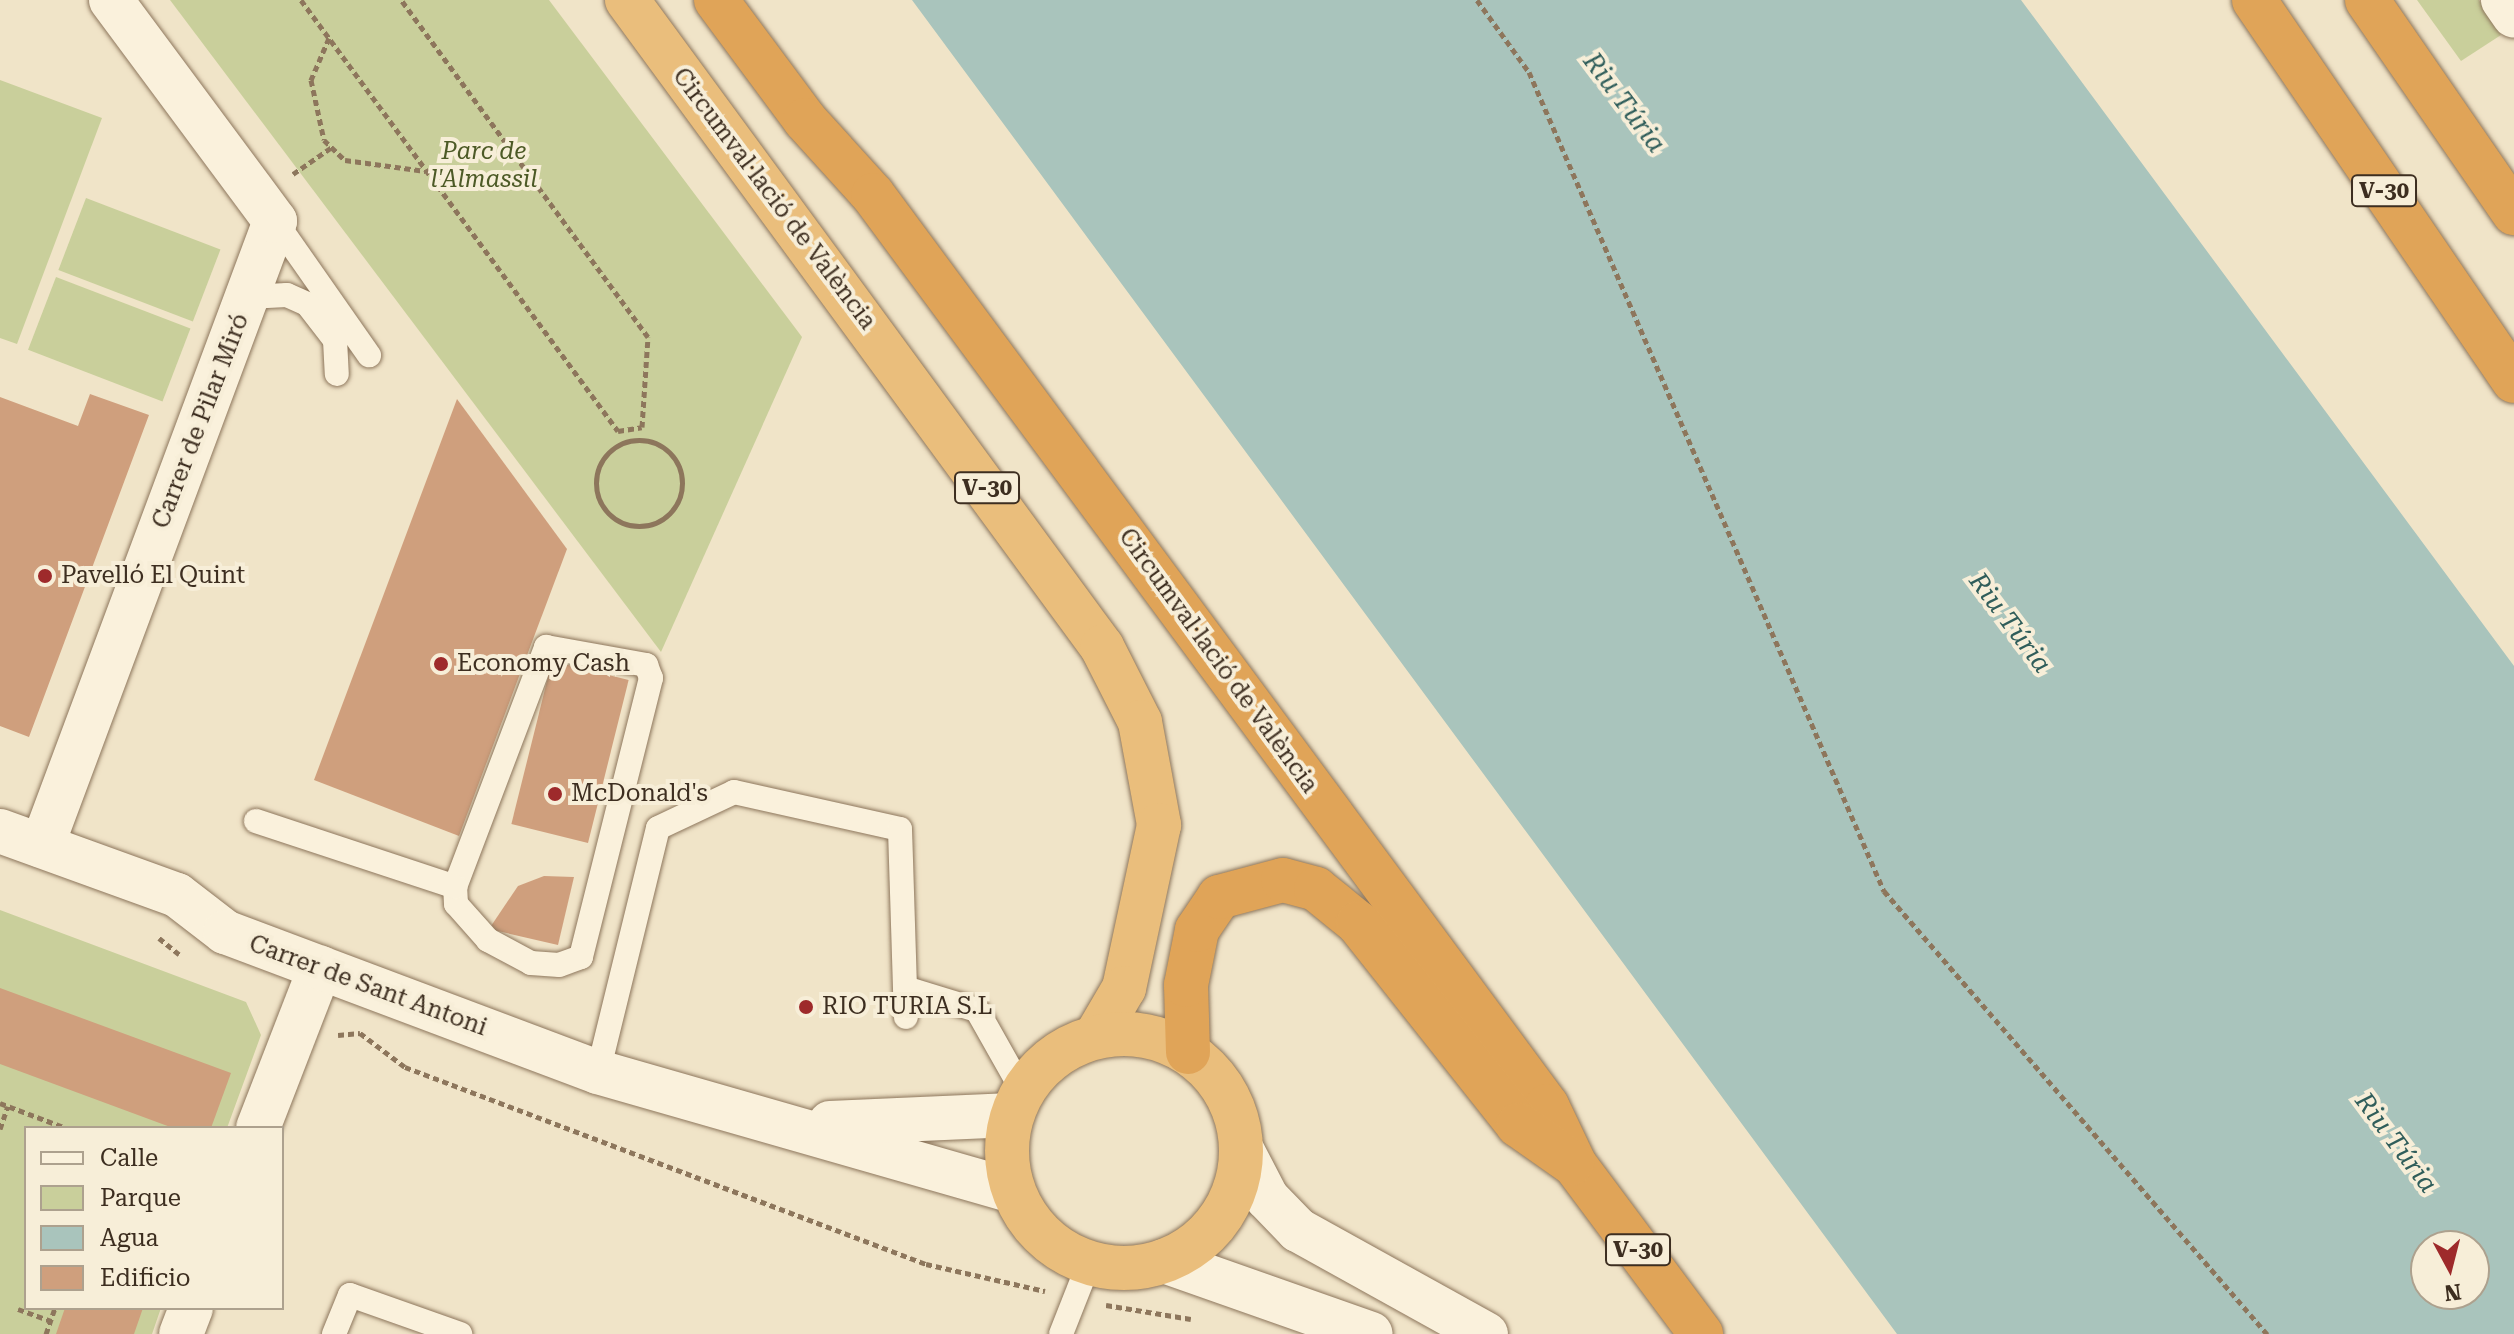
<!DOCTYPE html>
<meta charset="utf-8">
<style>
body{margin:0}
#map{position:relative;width:2514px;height:1334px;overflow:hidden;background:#f0e4c8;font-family:"Roboto Serif",serif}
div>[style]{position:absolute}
.green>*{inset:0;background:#c9cf9b;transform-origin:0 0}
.water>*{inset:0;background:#a9c4bc}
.building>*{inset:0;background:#cf9f7d;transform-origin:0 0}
.path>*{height:5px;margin-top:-2.5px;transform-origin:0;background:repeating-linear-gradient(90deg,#8d765c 0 6px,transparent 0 10px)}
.path>.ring{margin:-2.5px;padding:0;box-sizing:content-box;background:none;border:5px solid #8d765c;border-radius:50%}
.roads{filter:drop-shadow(0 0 2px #8d765c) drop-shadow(0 0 2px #8d765c)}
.service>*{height:24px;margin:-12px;padding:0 12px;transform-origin:12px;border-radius:12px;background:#faf1dc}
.minor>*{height:44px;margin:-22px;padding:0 22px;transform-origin:22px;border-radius:22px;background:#faf1dc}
.tertiary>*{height:44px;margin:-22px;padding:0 22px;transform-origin:22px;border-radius:22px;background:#faf1dc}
.secondary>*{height:44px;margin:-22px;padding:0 22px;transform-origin:22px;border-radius:22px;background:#faf1dc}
.trunk>*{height:44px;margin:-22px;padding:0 22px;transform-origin:22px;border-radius:22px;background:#eabe7c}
.trunk>.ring{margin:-22px;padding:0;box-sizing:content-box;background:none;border:44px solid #eabe7c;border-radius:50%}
.motorway>*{height:44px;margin:-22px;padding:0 22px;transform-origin:22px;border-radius:22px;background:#e0a458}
.dots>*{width:22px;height:22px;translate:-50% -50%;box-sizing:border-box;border:4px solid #f7eed8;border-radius:50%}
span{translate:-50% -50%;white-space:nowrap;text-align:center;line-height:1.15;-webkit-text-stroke:8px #f7eed8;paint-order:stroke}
.shield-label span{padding:2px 6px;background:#f7eed8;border:2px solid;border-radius:6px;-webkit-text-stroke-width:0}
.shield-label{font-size:22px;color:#3d2e20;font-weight:700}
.park-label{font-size:24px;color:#4d5a26;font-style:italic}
.street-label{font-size:24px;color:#3d2e20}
.poi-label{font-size:24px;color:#3d2e20}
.left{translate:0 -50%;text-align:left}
.water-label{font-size:26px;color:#2f5d5a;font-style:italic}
.legend{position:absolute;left:24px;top:1126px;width:260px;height:184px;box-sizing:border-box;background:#f7eed8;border:2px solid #ada18e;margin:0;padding:10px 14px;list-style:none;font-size:24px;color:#3d2e20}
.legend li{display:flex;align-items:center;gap:16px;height:40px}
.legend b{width:40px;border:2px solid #ada18e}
.north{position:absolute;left:2410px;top:1230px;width:80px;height:80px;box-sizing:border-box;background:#f7eed8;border:2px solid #ada18e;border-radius:50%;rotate:173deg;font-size:22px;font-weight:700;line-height:32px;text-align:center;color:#3d2e20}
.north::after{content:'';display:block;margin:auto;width:28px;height:36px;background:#9e2a2b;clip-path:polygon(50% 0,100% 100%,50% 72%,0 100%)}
</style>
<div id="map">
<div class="green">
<i style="clip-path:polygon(170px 0,549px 0,802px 337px,661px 652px)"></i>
<i style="clip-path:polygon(2417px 0,2479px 0,2501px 35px,2461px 61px)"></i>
<i style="clip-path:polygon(0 80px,102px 118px,17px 344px,0 338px)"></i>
<i style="left:86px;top:198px;width:144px;height:77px;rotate:21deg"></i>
<i style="left:56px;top:277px;width:144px;height:78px;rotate:21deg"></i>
<i style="clip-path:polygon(0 910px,246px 1002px,261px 1035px,227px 1128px,26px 1128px,26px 1308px,161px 1308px,152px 1334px,0 1334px)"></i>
</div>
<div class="water">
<i style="clip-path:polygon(evenodd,912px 0,2021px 0,2514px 666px,2514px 1334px,1897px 1334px,912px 0,2426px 1246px,2474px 1246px,2474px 1294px,2426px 1294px,2426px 1246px)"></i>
</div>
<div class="building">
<i style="clip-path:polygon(90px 394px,149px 415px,29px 737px,0 726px,0 397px,78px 426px)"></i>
<i style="clip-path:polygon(457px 399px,567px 549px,459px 836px,314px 780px)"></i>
<i style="left:552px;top:661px;width:79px;height:168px;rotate:14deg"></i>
<i style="clip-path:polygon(544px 876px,574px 877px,558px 945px,489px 929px,518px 886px)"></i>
<i style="clip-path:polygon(0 988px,231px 1073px,211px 1128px,173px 1128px,0 1064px)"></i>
<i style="clip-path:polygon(65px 1308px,143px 1308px,134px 1334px,56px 1334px)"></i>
</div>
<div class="path">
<i style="left:301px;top:0;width:535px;rotate:53.67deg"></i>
<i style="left:618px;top:431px;width:24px;rotate:-9deg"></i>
<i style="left:642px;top:427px;width:90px;rotate:-86.2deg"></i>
<i style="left:648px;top:337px;width:418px;rotate:-126.2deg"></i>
<i style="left:1477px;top:0;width:89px;rotate:54.2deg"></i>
<i style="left:1529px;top:72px;width:893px;rotate:66.57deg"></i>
<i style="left:1884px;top:891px;width:586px;rotate:49.15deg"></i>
<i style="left:329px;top:38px;width:46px;rotate:113.2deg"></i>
<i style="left:311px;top:80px;width:61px;rotate:77.8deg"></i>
<i style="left:324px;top:140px;width:29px;rotate:44deg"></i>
<i style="left:345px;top:160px;width:81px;rotate:7.8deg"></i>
<i style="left:293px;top:174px;width:47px;rotate:-34.7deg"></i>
<i class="ring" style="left:596px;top:440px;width:81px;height:81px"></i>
<i style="left:159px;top:938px;width:26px;rotate:39deg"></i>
<i style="left:338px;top:1035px;width:22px;rotate:-5deg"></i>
<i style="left:360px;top:1033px;width:56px;rotate:37.1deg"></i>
<i style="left:405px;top:1067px;width:557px;rotate:20.71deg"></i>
<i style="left:926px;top:1264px;width:122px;rotate:12.8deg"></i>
<i style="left:0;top:1103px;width:71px;rotate:20.7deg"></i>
<i style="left:0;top:1129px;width:24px;rotate:-71deg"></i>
<i style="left:1106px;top:1305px;width:86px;rotate:9.4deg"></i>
<i style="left:18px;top:1309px;width:35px;rotate:20deg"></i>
<i style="left:46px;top:1334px;width:28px;rotate:-71deg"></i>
</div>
<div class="roads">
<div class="service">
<i style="left:275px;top:221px;width:164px;rotate:55deg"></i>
<i style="left:247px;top:297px;width:40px;rotate:-2.9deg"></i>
<i style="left:287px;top:295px;width:22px;rotate:24deg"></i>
<i style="left:307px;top:304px;width:46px;rotate:52.1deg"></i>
<i style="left:335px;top:340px;width:34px;rotate:87deg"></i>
<i style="left:546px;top:647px;width:102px;rotate:10.2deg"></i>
<i style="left:646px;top:665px;width:14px;rotate:69deg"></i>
<i style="left:651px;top:678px;width:288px;rotate:104.1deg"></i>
<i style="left:581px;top:957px;width:23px;rotate:160deg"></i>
<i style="left:559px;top:965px;width:28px;rotate:-176deg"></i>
<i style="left:531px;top:963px;width:49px;rotate:-151.9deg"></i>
<i style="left:488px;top:940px;width:48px;rotate:-131.6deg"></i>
<i style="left:456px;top:904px;width:17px;rotate:-93deg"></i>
<i style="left:455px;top:887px;width:257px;rotate:-69.2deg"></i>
<i style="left:256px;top:821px;width:210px;rotate:18.3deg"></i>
<i style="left:905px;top:988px;width:75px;rotate:17deg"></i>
<i style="left:977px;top:1010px;width:92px;rotate:60.6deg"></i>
<i style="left:598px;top:1072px;width:251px;rotate:-76.2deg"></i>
<i style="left:658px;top:828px;width:84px;rotate:-25.3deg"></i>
<i style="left:734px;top:792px;width:170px;rotate:12.6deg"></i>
<i style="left:900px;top:829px;width:188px;rotate:88.2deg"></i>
<i style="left:334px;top:1334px;width:42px;rotate:-67.7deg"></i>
<i style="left:350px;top:1295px;width:117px;rotate:19.5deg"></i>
<i style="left:1061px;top:1334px;width:76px;rotate:-68.5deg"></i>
</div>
<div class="minor">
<i style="left:2503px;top:0;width:19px;rotate:55deg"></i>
<i style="left:42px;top:846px;width:667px;rotate:-69.55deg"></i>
<i style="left:275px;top:221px;width:275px;rotate:-126.6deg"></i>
<i style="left:258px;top:1128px;width:172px;rotate:-68.8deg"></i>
<i style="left:181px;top:1334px;width:28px;rotate:-69deg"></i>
</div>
<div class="tertiary">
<i style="left:0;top:831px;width:188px;rotate:19.9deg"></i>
<i style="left:177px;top:895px;width:61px;rotate:37.6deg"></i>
<i style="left:225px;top:932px;width:398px;rotate:20.6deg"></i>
<i style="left:598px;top:1072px;width:432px;rotate:16deg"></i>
<i style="left:830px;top:1123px;width:182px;rotate:-2.5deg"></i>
</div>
<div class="secondary">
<i style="left:1242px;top:1150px;width:54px;rotate:62.5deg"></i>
<i style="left:1267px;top:1198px;width:45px;rotate:45.9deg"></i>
<i style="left:1298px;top:1230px;width:215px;rotate:29deg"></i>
<i style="left:1164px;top:1261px;width:219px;rotate:19.4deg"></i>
</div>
<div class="trunk">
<i style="left:627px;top:0;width:803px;rotate:53.72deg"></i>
<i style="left:1102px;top:647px;width:84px;rotate:63.1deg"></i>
<i style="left:1140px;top:722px;width:105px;rotate:79.5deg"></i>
<i style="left:1159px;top:825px;width:167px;rotate:102.1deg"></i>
<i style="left:1124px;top:988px;width:56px;rotate:120.3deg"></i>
<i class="ring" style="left:1007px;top:1034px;width:190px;height:190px"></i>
</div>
<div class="motorway">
<i style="left:716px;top:0;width:149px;rotate:53.4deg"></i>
<i style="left:805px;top:120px;width:101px;rotate:47.8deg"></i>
<i style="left:873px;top:195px;width:1133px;rotate:53.5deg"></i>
<i style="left:1547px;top:1106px;width:65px;rotate:64.6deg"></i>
<i style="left:1575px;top:1165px;width:211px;rotate:53.3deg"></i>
<i style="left:2254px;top:0;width:461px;rotate:55.7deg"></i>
<i style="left:2367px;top:0;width:259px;rotate:55.4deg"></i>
<i style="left:1188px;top:1052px;width:67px;rotate:-91.7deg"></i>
<i style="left:1186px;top:985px;width:56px;rotate:-78.7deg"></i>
<i style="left:1197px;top:930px;width:40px;rotate:-56deg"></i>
<i style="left:1219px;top:897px;width:66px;rotate:-14.9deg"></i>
<i style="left:1283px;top:880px;width:34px;rotate:15deg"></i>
<i style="left:1316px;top:889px;width:54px;rotate:39deg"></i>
<i style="left:1358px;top:923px;width:258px;rotate:51.6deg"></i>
<i style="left:1518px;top:1125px;width:66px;rotate:35.1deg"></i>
</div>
</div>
<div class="dots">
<i style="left:45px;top:576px;background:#9e2a2b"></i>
<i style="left:441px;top:664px;background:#9e2a2b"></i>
<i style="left:555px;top:794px;background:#9e2a2b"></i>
<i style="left:806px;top:1007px;background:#9e2a2b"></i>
</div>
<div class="shield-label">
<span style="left:2384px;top:191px">V-30</span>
<span style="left:987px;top:488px">V-30</span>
<span style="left:1638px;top:1250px">V-30</span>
</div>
<div class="park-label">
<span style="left:484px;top:166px">Parc de<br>l'Almassil</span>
</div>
<div class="street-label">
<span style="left:774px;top:199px;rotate:53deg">Circumval·lació de València</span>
<span style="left:201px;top:421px;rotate:-69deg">Carrer de Pilar Miró</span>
<span style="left:1218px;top:661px;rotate:54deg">Circumval·lació de València</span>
<span style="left:368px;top:986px;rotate:20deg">Carrer de Sant Antoni</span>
</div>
<div class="poi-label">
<span class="left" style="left:61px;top:576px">Pavelló El Quint</span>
<span class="left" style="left:457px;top:664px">Economy Cash</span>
<span class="left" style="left:571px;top:794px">McDonald's</span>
<span class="left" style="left:822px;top:1007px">RIO TURIA S.L</span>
</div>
<div class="water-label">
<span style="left:1624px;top:103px;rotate:53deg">Riu Túria</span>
<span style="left:2010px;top:623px;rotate:53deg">Riu Túria</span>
<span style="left:2396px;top:1143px;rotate:53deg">Riu Túria</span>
</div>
<ul class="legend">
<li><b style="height:10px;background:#faf1dc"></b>Calle</li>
<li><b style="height:22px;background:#c9cf9b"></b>Parque</li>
<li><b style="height:22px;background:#a9c4bc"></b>Agua</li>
<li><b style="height:22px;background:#cf9f7d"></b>Edificio</li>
</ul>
<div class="north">N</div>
</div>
